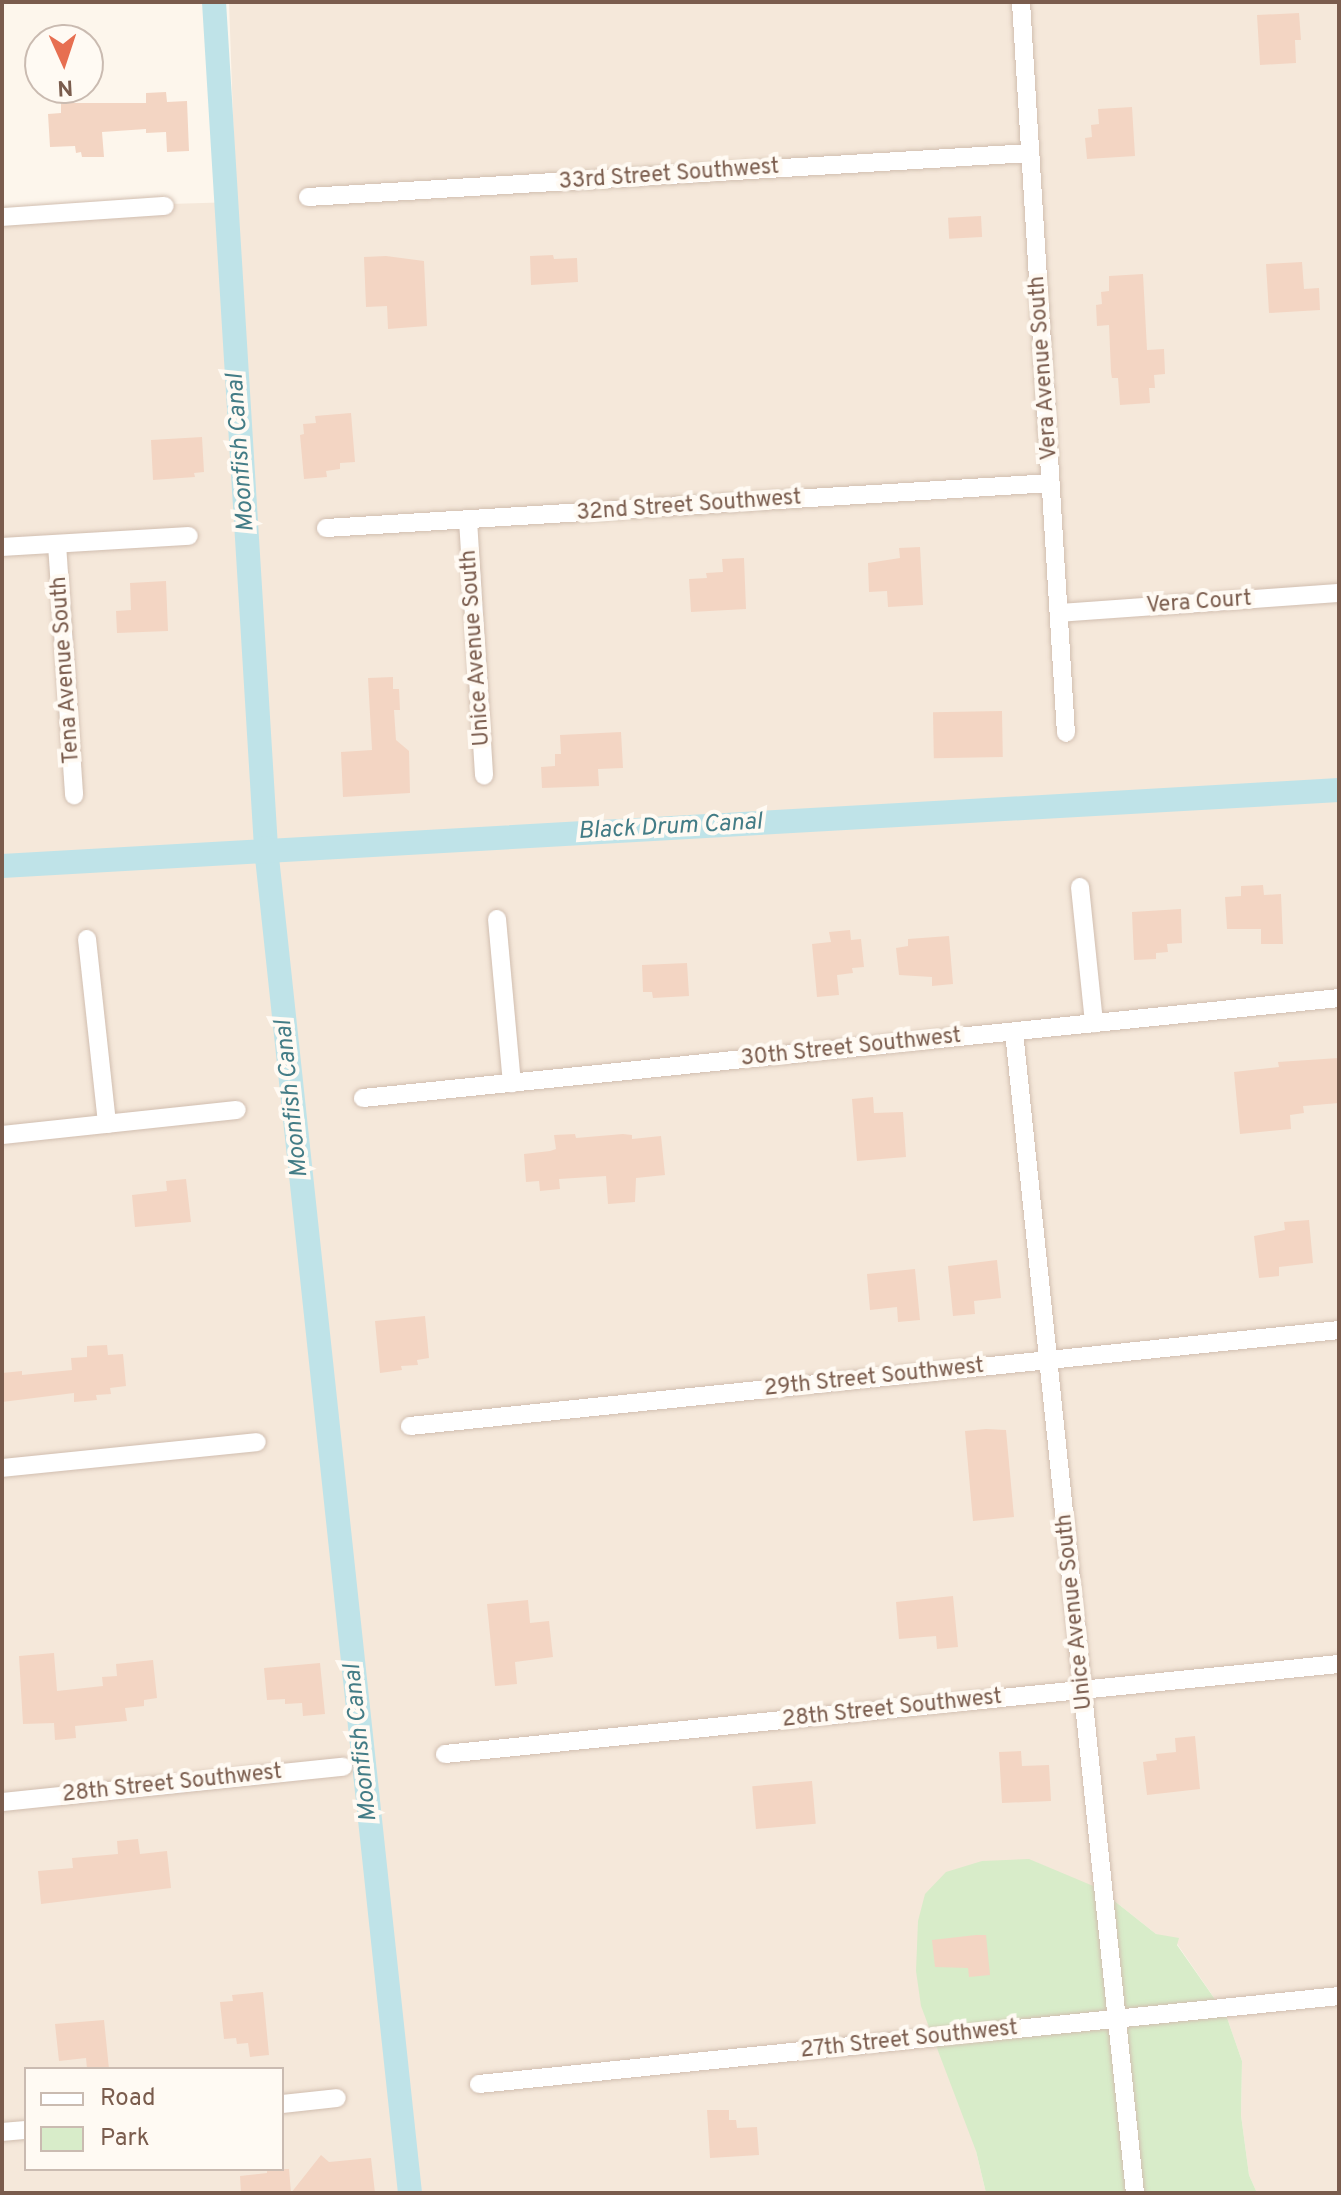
<!DOCTYPE html>
<style>
body{margin:0}
#map{position:relative;width:1341px;height:2195px;overflow:hidden;background:#fdf6ec;font-family:Overpass,sans-serif}
div>[style]{position:absolute}
.residential>*{inset:0;background:#f5e8da}
.green>*{inset:0;background:#d8ecc9}
.canal>*{height:24px;margin:-12px;padding:0 12px;transform-origin:12px;border-radius:12px;background:#bfe3e8}
.building>*{inset:0;background:#f3d5c3;transform-origin:0 0}
.roads{filter:drop-shadow(0 0 2px #d1beb0) drop-shadow(0 0 2px #d1beb0)}
.street>*{height:18px;margin:-9px;padding:0 9px;transform-origin:9px;border-radius:9px;background:#fff}
span{translate:-50% -50%;white-space:nowrap;text-align:center;line-height:1.15;-webkit-text-stroke:8px #fffaf3;paint-order:stroke}
.street-label{font-size:22px;color:#7a5c4d}
.water-label{font-size:24px;color:#437c86;font-style:italic}
.frame{position:absolute;inset:0;border:4px solid #7a5c4d;pointer-events:none}
.legend{position:absolute;left:24px;top:2067px;width:260px;height:104px;box-sizing:border-box;background:#fffaf3;border:2px solid #cabbb1;margin:0;padding:10px 14px;list-style:none;font-size:24px;color:#7a5c4d}
.legend li{display:flex;align-items:center;gap:16px;height:40px}
.legend b{width:40px;border:2px solid #cabbb1}
.north{position:absolute;left:24px;top:24px;width:80px;height:80px;box-sizing:border-box;background:#fffaf3;border:2px solid #cabbb1;border-radius:50%;rotate:177deg;font-size:22px;font-weight:700;line-height:32px;text-align:center;color:#7a5c4d}
.north::after{content:'';display:block;margin:auto;width:28px;height:36px;background:#e76f51;clip-path:polygon(50% 0,100% 100%,50% 72%,0 100%)}
</style>
<div id="map">
<div class="residential">
<i style="clip-path:polygon(evenodd,229px 2px,1339px 2px,1339px 2193px,1257px 2193px,1249px 2175px,1241px 2115px,1242px 2061px,1226px 2015px,1177px 1944px,1156px 1934px,1098px 1888px,976px 2151px,986px 2193px,2px 2193px,2px 209px,236px 202px,229px 2px,26px 2069px,282px 2069px,282px 2169px,26px 2169px,26px 2069px)"></i>
</div>
<div class="green">
<i style="clip-path:polygon(1029px 1859px,1098px 1888px,1156px 1934px,1179px 1938px,1177px 1945px,1226px 2015px,1242px 2061px,1241px 2115px,1249px 2175px,1257px 2193px,986px 2193px,976px 2151px,921px 2006px,916px 1971px,918px 1921px,925px 1894px,946px 1872px,982px 1861px)"></i>
</div>
<div class="canal">
<i style="left:214px;top:2px;width:848px;rotate:86.48deg"></i>
<i style="left:266px;top:848px;width:1353px;rotate:83.89deg"></i>
<i style="left:2px;top:866px;width:1339px;rotate:-3.25deg"></i>
</div>
<div class="building">
<i style="clip-path:polygon(1299px 13px,1301px 40px,1295px 40px,1296px 63px,1260px 65px,1257px 15px)"></i>
<i style="clip-path:polygon(166px 92px,167px 102px,187px 101px,189px 151px,167px 152px,166px 132px,146px 133px,146px 129px,102px 132px,104px 157px,82px 157px,81px 152px,76px 153px,75px 146px,50px 147px,48px 114px,61px 113px,61px 103px,146px 103px,146px 93px)"></i>
<i style="clip-path:polygon(1132px 107px,1135px 156px,1087px 159px,1085px 138px,1092px 137px,1091px 125px,1099px 124px,1098px 109px)"></i>
<i style="left:981px;top:216px;width:21px;height:33px;rotate:87deg"></i>
<i style="clip-path:polygon(553px 255px,554px 259px,577px 258px,578px 282px,531px 285px,530px 256px)"></i>
<i style="clip-path:polygon(386px 256px,424px 261px,427px 326px,388px 329px,387px 306px,366px 307px,364px 257px)"></i>
<i style="clip-path:polygon(1302px 262px,1304px 289px,1319px 288px,1320px 310px,1269px 313px,1266px 264px)"></i>
<i style="clip-path:polygon(1143px 274px,1147px 350px,1164px 349px,1165px 374px,1154px 375px,1155px 388px,1149px 388px,1150px 403px,1120px 405px,1118px 378px,1112px 378px,1111px 372px,1109px 325px,1097px 326px,1096px 305px,1102px 304px,1101px 292px,1109px 291px,1109px 276px)"></i>
<i style="clip-path:polygon(351px 413px,355px 462px,340px 463px,340px 469px,326px 471px,327px 477px,304px 479px,300px 435px,304px 434px,303px 424px,316px 423px,315px 416px)"></i>
<i style="clip-path:polygon(202px 437px,204px 472px,194px 473px,195px 477px,153px 480px,151px 440px)"></i>
<i style="clip-path:polygon(920px 547px,923px 605px,888px 607px,887px 591px,869px 592px,868px 563px,900px 558px,899px 548px)"></i>
<i style="clip-path:polygon(744px 558px,746px 609px,691px 612px,689px 579px,707px 578px,706px 573px,723px 572px,722px 559px)"></i>
<i style="clip-path:polygon(166px 581px,168px 631px,117px 633px,116px 611px,131px 610px,130px 583px)"></i>
<i style="clip-path:polygon(393px 677px,393px 689px,399px 689px,400px 710px,394px 710px,396px 740px,409px 751px,410px 793px,343px 797px,341px 752px,372px 750px,368px 678px)"></i>
<i style="left:1002px;top:711px;width:46px;height:69px;rotate:89deg"></i>
<i style="clip-path:polygon(621px 732px,623px 768px,598px 769px,599px 786px,542px 788px,541px 767px,555px 766px,555px 754px,561px 754px,560px 735px)"></i>
<i style="clip-path:polygon(1263px 885px,1264px 895px,1281px 894px,1283px 944px,1261px 944px,1261px 929px,1227px 929px,1225px 897px,1241px 896px,1241px 886px)"></i>
<i style="clip-path:polygon(1181px 909px,1182px 943px,1167px 944px,1168px 952px,1156px 953px,1156px 959px,1134px 960px,1132px 912px)"></i>
<i style="clip-path:polygon(850px 930px,851px 940px,861px 939px,864px 967px,852px 968px,853px 973px,837px 975px,839px 995px,817px 997px,812px 944px,831px 942px,829px 932px)"></i>
<i style="clip-path:polygon(949px 936px,953px 984px,932px 986px,932px 977px,899px 975px,896px 948px,908px 946px,908px 939px)"></i>
<i style="clip-path:polygon(687px 963px,689px 996px,653px 998px,652px 992px,643px 992px,642px 965px)"></i>
<i style="clip-path:polygon(1339px 1058px,1339px 1103px,1303px 1106px,1304px 1113px,1290px 1115px,1291px 1129px,1240px 1134px,1234px 1072px,1279px 1067px,1278px 1062px)"></i>
<i style="clip-path:polygon(873px 1097px,874px 1113px,903px 1112px,906px 1157px,857px 1161px,852px 1099px)"></i>
<i style="clip-path:polygon(575px 1134px,576px 1138px,623px 1134px,632px 1135px,632px 1139px,661px 1136px,665px 1175px,636px 1178px,635px 1202px,608px 1204px,606px 1176px,559px 1179px,560px 1189px,540px 1191px,539px 1181px,526px 1182px,524px 1154px,550px 1151px,556px 1149px,554px 1135px)"></i>
<i style="clip-path:polygon(186px 1179px,191px 1222px,135px 1227px,132px 1195px,167px 1191px,166px 1181px)"></i>
<i style="clip-path:polygon(1309px 1220px,1313px 1263px,1279px 1267px,1279px 1276px,1259px 1278px,1254px 1236px,1285px 1230px,1284px 1222px)"></i>
<i style="clip-path:polygon(997px 1260px,1001px 1298px,974px 1301px,975px 1314px,953px 1316px,948px 1266px)"></i>
<i style="clip-path:polygon(915px 1269px,920px 1320px,898px 1322px,897px 1307px,870px 1310px,867px 1274px)"></i>
<i style="clip-path:polygon(425px 1316px,429px 1358px,417px 1360px,418px 1365px,401px 1366px,402px 1370px,380px 1373px,375px 1321px)"></i>
<i style="clip-path:polygon(107px 1345px,108px 1355px,123px 1354px,126px 1386px,110px 1388px,111px 1394px,96px 1395px,97px 1400px,74px 1402px,74px 1393px,2px 1402px,2px 1373px,22px 1371px,22px 1375px,72px 1370px,71px 1358px,87px 1357px,87px 1346px)"></i>
<i style="clip-path:polygon(986px 1429px,1006px 1430px,1014px 1517px,973px 1521px,965px 1431px)"></i>
<i style="clip-path:polygon(953px 1596px,958px 1647px,937px 1649px,936px 1636px,899px 1639px,896px 1602px)"></i>
<i style="clip-path:polygon(528px 1600px,530px 1623px,549px 1621px,553px 1657px,515px 1662px,517px 1684px,495px 1686px,487px 1604px)"></i>
<i style="clip-path:polygon(54px 1653px,57px 1691px,103px 1686px,102px 1677px,117px 1676px,116px 1664px,153px 1660px,157px 1698px,144px 1700px,144px 1706px,125px 1708px,127px 1721px,75px 1726px,76px 1738px,55px 1740px,54px 1723px,23px 1724px,19px 1656px)"></i>
<i style="clip-path:polygon(320px 1663px,325px 1714px,303px 1716px,302px 1703px,285px 1704px,285px 1699px,267px 1700px,264px 1668px)"></i>
<i style="clip-path:polygon(1195px 1736px,1200px 1789px,1147px 1795px,1143px 1762px,1157px 1760px,1156px 1754px,1176px 1752px,1175px 1738px)"></i>
<i style="clip-path:polygon(1021px 1751px,1022px 1766px,1049px 1765px,1051px 1801px,1002px 1803px,999px 1752px)"></i>
<i style="left:812px;top:1781px;width:43px;height:60px;rotate:85deg"></i>
<i style="clip-path:polygon(138px 1839px,140px 1854px,167px 1851px,171px 1888px,41px 1904px,38px 1871px,73px 1868px,72px 1858px,118px 1854px,117px 1841px)"></i>
<i style="clip-path:polygon(976px 1935px,986px 1935px,990px 1975px,969px 1977px,968px 1968px,935px 1967px,932px 1940px)"></i>
<i style="clip-path:polygon(263px 1992px,269px 2055px,250px 2057px,248px 2043px,237px 2044px,236px 2038px,224px 2039px,220px 2002px,233px 2001px,232px 1995px)"></i>
<i style="clip-path:polygon(104px 2020px,109px 2069px,87px 2069px,86px 2058px,59px 2061px,55px 2024px)"></i>
<i style="clip-path:polygon(707px 2110px,729px 2110px,729px 2120px,736px 2120px,737px 2128px,757px 2127px,759px 2155px,710px 2158px)"></i>
<i style="clip-path:polygon(321px 2155px,329px 2162px,371px 2158px,375px 2193px,241px 2193px,240px 2176px,267px 2173px,267px 2169px,289px 2169px,291px 2193px)"></i>
</div>
<div class="roads">
<div class="street">
<i style="left:1021px;top:2px;width:732px;rotate:86.48deg"></i>
<i style="left:308px;top:197px;width:723px;rotate:-3.49deg"></i>
<i style="left:2px;top:217px;width:163px;rotate:-3.9deg"></i>
<i style="left:468px;top:520px;width:256px;rotate:86.4deg"></i>
<i style="left:326px;top:528px;width:726px;rotate:-3.55deg"></i>
<i style="left:57px;top:544px;width:252px;rotate:86.1deg"></i>
<i style="left:2px;top:547px;width:187px;rotate:-3.4deg"></i>
<i style="left:1059px;top:613px;width:281px;rotate:-4.1deg"></i>
<i style="left:1080px;top:887px;width:137px;rotate:84.1deg"></i>
<i style="left:497px;top:919px;width:165px;rotate:84.8deg"></i>
<i style="left:87px;top:939px;width:186px;rotate:83.8deg"></i>
<i style="left:1014px;top:1032px;width:1167px;rotate:84.05deg"></i>
<i style="left:363px;top:1098px;width:981px;rotate:-5.85deg"></i>
<i style="left:2px;top:1135px;width:236px;rotate:-6.1deg"></i>
<i style="left:410px;top:1426px;width:934px;rotate:-5.9deg"></i>
<i style="left:2px;top:1468px;width:256px;rotate:-5.8deg"></i>
<i style="left:445px;top:1754px;width:899px;rotate:-5.75deg"></i>
<i style="left:2px;top:1802px;width:343px;rotate:-5.9deg"></i>
<i style="left:479px;top:2084px;width:864px;rotate:-5.84deg"></i>
<i style="left:282px;top:2104px;width:55px;rotate:-6.2deg"></i>
<i style="left:2px;top:2132px;width:24px;rotate:-5deg"></i>
</div>
</div>
<div class="street-label">
<span style="left:669px;top:175px;rotate:-4deg">33rd Street Southwest</span>
<span style="left:1044px;top:368px;rotate:-94deg">Vera Avenue South</span>
<span style="left:689px;top:506px;rotate:-4deg">32nd Street Southwest</span>
<span style="left:1199px;top:603px;rotate:-4deg">Vera Court</span>
<span style="left:476px;top:648px;rotate:-94deg">Unice Avenue South</span>
<span style="left:66px;top:670px;rotate:-94deg">Tena Avenue South</span>
<span style="left:851px;top:1048px;rotate:-6deg">30th Street Southwest</span>
<span style="left:874px;top:1378px;rotate:-6deg">29th Street Southwest</span>
<span style="left:1075px;top:1612px;rotate:-96deg">Unice Avenue South</span>
<span style="left:892px;top:1709px;rotate:-6deg">28th Street Southwest</span>
<span style="left:172px;top:1784px;rotate:-6deg">28th Street Southwest</span>
<span style="left:909px;top:2040px;rotate:-6deg">27th Street Southwest</span>
</div>
<div class="water-label">
<span style="left:242px;top:453px;rotate:-94deg">Moonfish Canal</span>
<span style="left:670px;top:828px;rotate:-3deg">Black Drum Canal</span>
<span style="left:293px;top:1099px;rotate:-96deg">Moonfish Canal</span>
<span style="left:362px;top:1743px;rotate:-96deg">Moonfish Canal</span>
</div>
<div class="frame"></div>
<ul class="legend">
<li><b style="height:10px;background:#fff"></b>Road</li>
<li><b style="height:22px;background:#d8ecc9"></b>Park</li>
</ul>
<div class="north">N</div>
</div>
